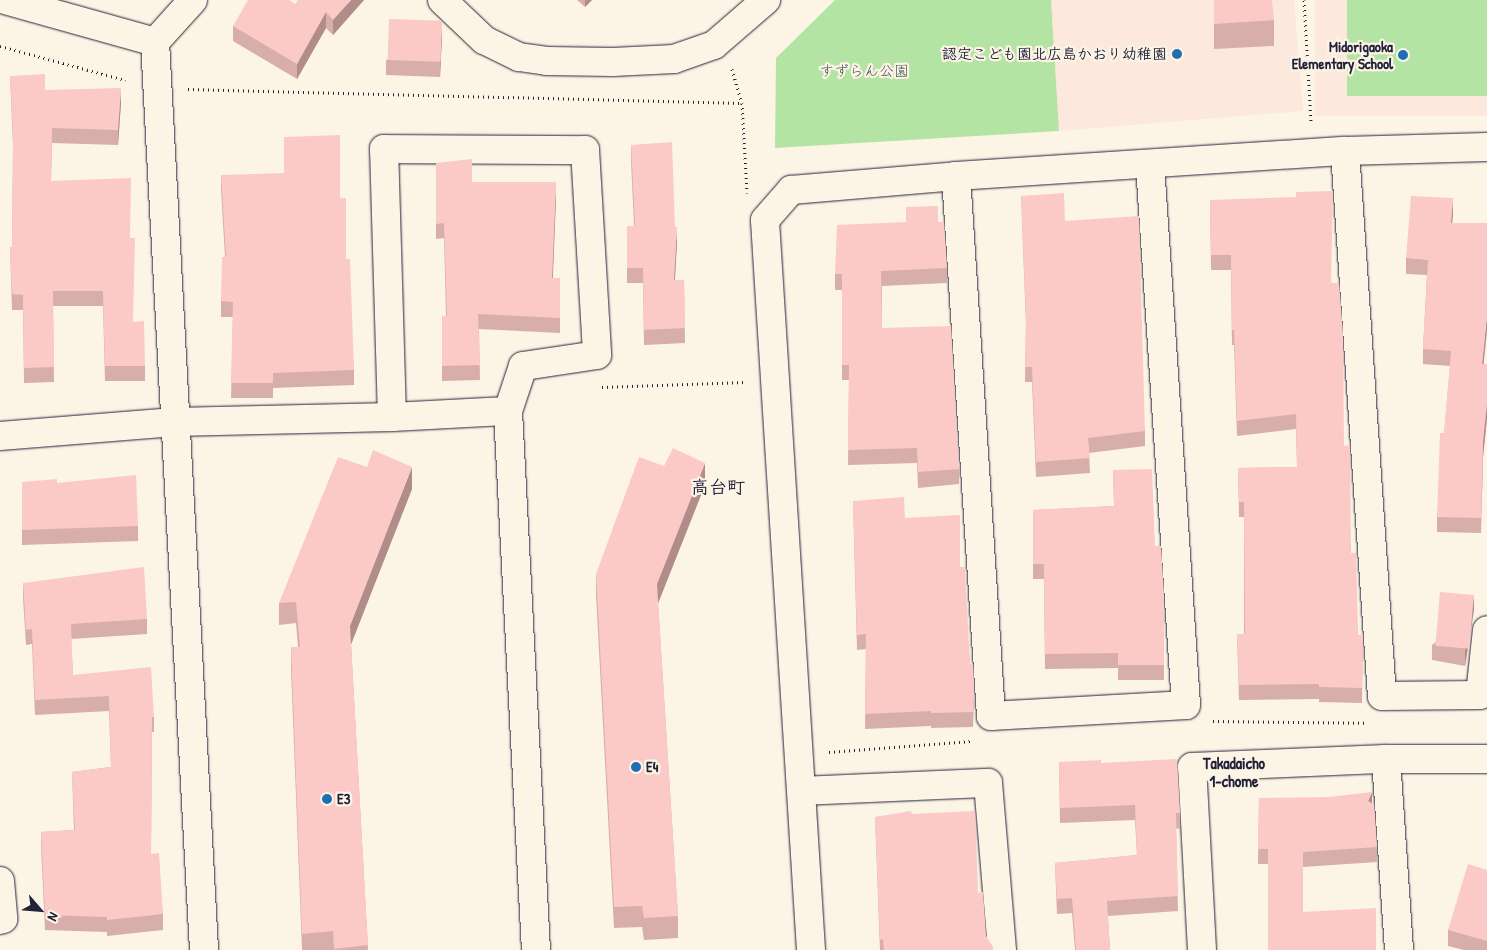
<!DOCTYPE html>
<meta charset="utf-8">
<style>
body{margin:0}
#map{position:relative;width:1487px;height:950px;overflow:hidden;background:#fcf5e5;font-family:"Patrick Hand","Klee One",sans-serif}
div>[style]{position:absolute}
.built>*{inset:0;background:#fce8dc;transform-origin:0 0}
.green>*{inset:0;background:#b3e4a4;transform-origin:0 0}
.path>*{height:3px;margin-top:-1.5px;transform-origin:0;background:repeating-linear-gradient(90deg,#22223b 0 1px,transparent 0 5px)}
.roads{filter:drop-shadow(0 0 1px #22223b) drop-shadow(0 0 1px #22223b)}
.minor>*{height:28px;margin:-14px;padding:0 14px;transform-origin:14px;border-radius:14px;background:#fcf5e5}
.wall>*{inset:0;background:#d8aeab}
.shaded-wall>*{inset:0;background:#b08d8b}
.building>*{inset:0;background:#fbcac7;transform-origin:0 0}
.dots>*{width:14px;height:14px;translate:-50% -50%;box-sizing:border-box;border:2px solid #fcf5e5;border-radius:50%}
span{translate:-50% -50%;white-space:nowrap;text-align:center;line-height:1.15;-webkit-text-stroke:4.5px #fcf5e5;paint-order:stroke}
.poi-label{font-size:15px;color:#22223b;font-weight:700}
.right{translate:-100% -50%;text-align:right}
.left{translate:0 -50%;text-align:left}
.park-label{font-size:15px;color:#465255}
.neighbourhood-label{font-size:16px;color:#22223b;font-weight:700}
.quarter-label{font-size:18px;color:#22223b;font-weight:700}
.north{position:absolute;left:15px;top:885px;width:50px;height:50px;-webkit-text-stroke:4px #fcf5e5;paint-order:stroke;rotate:117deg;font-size:14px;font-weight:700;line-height:20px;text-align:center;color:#22223b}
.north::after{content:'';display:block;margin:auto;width:18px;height:22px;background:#22223b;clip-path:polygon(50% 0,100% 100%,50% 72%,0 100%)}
</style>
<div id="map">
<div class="built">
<i style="clip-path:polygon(1051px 0,1294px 0,1303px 111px,1059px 131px)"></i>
<i style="left:1315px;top:0;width:172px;height:116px"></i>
</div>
<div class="green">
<i style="clip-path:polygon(835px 0,1051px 0,1059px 131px,775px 148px,776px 58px)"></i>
<i style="left:1347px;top:0;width:140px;height:96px"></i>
</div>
<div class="path">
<i style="left:1304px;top:0;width:122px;rotate:86.7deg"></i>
<i style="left:0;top:46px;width:130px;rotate:15.2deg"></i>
<i style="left:732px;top:69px;width:35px;rotate:74deg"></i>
<i style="left:742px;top:103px;width:90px;rotate:86.8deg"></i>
<i style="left:188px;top:89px;width:554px;rotate:1.45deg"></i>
<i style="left:602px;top:387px;width:144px;rotate:-2deg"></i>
<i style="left:1213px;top:721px;width:153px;rotate:0.7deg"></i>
<i style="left:829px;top:752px;width:143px;rotate:-4.4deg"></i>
</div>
<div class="roads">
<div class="minor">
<i style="left:5px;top:0;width:156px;rotate:15.6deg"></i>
<i style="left:193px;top:0;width:57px;rotate:132.1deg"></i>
<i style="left:155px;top:42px;width:909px;rotate:86.91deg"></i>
<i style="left:442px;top:0;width:58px;rotate:43.6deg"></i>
<i style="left:484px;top:40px;width:39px;rotate:26deg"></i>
<i style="left:519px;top:57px;width:28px;rotate:8deg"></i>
<i style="left:547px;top:61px;width:66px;rotate:0.9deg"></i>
<i style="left:613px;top:62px;width:61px;rotate:-2.8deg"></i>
<i style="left:674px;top:59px;width:42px;rotate:-19.3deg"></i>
<i style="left:714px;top:45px;width:69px;rotate:-40.9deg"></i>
<i style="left:1345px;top:151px;width:546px;rotate:86.12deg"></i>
<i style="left:1382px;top:696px;width:98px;rotate:-0.6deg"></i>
<i style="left:1480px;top:695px;width:65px;rotate:-83.9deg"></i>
<i style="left:956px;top:176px;width:541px;rotate:86.29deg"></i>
<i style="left:991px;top:716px;width:195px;rotate:-3.2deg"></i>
<i style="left:1186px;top:705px;width:541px;rotate:-93.81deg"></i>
<i style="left:392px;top:417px;width:268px;rotate:-91.7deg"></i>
<i style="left:384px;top:149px;width:201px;rotate:0.3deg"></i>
<i style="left:585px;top:150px;width:205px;rotate:86.6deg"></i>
<i style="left:597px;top:355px;width:75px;rotate:171.5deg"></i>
<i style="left:523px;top:366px;width:47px;rotate:108.4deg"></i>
<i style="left:508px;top:411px;width:540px;rotate:87.03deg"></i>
<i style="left:0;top:436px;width:175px;rotate:-4.6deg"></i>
<i style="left:174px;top:422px;width:218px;rotate:-1.3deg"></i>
<i style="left:392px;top:417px;width:116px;rotate:-3deg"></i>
<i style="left:1386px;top:759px;width:191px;rotate:86.1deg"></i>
<i style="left:803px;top:791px;width:185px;rotate:-2.5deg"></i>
<i style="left:988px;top:783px;width:168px;rotate:85.2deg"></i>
<i style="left:0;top:881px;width:38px;rotate:85deg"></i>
<i style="left:3px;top:919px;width:3px;rotate:162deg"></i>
<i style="left:811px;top:950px;width:731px;rotate:-93.61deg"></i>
<i style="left:765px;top:220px;width:40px;rotate:-49deg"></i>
<i style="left:791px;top:190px;width:166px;rotate:-4.8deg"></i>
<i style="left:956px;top:176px;width:390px;rotate:-3.7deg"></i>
<i style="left:1345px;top:151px;width:142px;rotate:-1.6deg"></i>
<i style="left:1202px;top:950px;width:183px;rotate:-93.1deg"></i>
<i style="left:1192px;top:767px;width:194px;rotate:-2.4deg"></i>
<i style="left:1386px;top:759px;width:101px"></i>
</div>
</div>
<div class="wall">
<i style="clip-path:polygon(364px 0,333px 35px,326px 28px,297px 79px,233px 41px,233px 26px)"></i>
<i style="clip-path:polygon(577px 0,592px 0,585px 7px)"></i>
<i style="clip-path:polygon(1214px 0,1274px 20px,1274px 46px,1214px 49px)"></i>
<i style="clip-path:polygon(442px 36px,440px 77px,386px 75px,386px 60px)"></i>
<i style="clip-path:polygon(10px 76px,45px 90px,121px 103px,118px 145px,52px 143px,51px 181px,130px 238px,133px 322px,145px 366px,145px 381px,105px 381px,103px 306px,53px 306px,54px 382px,24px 383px,23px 310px,12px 310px,10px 247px,12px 247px,13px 146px)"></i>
<i style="clip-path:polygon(631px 145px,675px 227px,677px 242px,675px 280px,684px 280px,685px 343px,644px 345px,643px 283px,627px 283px,627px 226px,634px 226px,631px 161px)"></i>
<i style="clip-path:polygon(436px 163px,472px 182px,556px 197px,553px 278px,560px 278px,560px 333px,479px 329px,480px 380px,442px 381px,442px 316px,446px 316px,444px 238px,436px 239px)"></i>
<i style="clip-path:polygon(221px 175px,340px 198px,346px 259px,354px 370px,354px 385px,273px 388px,273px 398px,231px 398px,233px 317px,221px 317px,221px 301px,225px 257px,221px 190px)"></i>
<i style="clip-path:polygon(1021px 196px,1065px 221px,1145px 431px,1145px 446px,1089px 453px,1090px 473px,1036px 477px,1032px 382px,1025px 382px,1026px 324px)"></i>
<i style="clip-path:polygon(1210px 200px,1332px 283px,1351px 553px,1358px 635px,1363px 635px,1362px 703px,1319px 702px,1319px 699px,1239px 700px,1237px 634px,1244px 634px,1244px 517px,1239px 517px,1238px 468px,1297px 467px,1296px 429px,1237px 436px,1234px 345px,1232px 345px,1231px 270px,1211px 270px)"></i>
<i style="clip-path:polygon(906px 207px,938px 222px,947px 268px,947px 283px,882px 286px,882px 328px,959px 469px,959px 484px,918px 488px,917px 463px,848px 465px,849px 380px,842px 380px,842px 290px,835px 290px,835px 274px,906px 222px)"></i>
<i style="clip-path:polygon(1453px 213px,1452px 223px,1484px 364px,1487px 364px,1487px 418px,1483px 457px,1481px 533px,1437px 532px,1437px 517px,1450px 366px,1423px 364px,1423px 349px,1427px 275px,1406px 274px,1406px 258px)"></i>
<i style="clip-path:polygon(1113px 470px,1155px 546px,1164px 596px,1164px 680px,1118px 680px,1118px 668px,1045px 669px,1044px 579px,1033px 579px,1033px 510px,1114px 506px)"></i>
<i style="clip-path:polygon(22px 482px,138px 526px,138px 541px,22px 545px)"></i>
<i style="clip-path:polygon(705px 485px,658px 603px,678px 916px,678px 938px,644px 940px,642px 927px,614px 928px,596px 595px,596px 574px)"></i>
<i style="clip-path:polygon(412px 489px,351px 644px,368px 950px,302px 950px,291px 669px,291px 647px,298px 647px,296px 623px,279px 625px,279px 603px)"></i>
<i style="clip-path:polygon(853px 501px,905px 518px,960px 567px,974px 701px,973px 727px,931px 728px,931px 726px,865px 729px,866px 649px,857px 650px)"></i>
<i style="clip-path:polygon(23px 583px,147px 619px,147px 634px,71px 639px,73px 675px,154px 717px,154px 732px,152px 732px,151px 854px,163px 914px,163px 930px,107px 936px,107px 932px,45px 930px,41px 847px,41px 832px,74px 830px,72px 772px,111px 767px,109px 711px,35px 715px,32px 644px,26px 645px,23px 598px)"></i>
<i style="clip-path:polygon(1474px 610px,1465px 666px,1432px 660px,1432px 645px)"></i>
<i style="clip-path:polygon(1059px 762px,1101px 763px,1180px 813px,1180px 828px,1176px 829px,1178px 911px,1108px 916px,1110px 950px,1075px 950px,1072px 913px,1057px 914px,1055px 863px,1137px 855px,1135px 820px,1060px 823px)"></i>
<i style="clip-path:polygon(1259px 798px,1372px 802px,1377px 847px,1377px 862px,1303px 867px,1268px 950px,1268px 864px,1258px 864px)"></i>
<i style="clip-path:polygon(912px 814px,978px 893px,986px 936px,993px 950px,880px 950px,875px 817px)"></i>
<i style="clip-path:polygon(1487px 870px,1487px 950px,1464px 950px,1448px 946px,1448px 930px)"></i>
</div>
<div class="shaded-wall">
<i style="clip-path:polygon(351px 0,364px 0,333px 35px,333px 20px)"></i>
<i style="clip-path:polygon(585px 0,592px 0,585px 7px)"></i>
<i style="clip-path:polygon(326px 12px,326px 28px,297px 79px,297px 64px)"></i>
<i style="clip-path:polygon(442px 21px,442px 36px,440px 77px,440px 62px)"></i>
<i style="clip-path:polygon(121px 88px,121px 103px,118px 145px,118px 130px)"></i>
<i style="clip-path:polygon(556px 182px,556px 197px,552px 293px,552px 278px)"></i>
<i style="clip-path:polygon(1453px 198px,1453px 213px,1451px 238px,1451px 223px)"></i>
<i style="clip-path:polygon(677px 227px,677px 242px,674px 295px,674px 280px)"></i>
<i style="clip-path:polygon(1487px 315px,1487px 331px,1482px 379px,1482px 364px)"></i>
<i style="clip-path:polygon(1487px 403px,1487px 418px,1483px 457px,1481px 533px,1483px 441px)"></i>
<i style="clip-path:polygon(705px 463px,705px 485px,657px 606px,657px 584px)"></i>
<i style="clip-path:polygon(412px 467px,412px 489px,350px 647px,350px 626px)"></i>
<i style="clip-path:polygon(1474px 595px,1474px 610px,1465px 666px,1465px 651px)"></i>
<i style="clip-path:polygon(1372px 792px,1372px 808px,1368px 801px)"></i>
</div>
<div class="building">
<i style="clip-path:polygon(248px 0,289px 0,295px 4px,298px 0,351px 0,333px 20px,326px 12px,297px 64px,233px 26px)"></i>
<i style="clip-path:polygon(1214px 0,1272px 0,1274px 20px,1214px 24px)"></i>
<i style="left:389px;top:19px;width:53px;height:41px;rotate:2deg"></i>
<i style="clip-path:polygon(45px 74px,45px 90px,121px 88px,118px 130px,52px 128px,51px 181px,131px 178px,130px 238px,135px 238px,133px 322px,144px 321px,145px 366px,105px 366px,103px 291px,53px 291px,54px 367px,24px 368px,23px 295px,12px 294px,10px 247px,12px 247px,13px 132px,10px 76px)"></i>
<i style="clip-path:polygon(340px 135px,340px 198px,346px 198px,346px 259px,350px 259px,354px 370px,273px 373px,273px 383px,231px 383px,233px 302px,221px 301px,222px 257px,226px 257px,221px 175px,284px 173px,284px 137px)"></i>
<i style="clip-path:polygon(672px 142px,675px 227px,677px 227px,674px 280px,684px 280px,685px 328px,644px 330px,643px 268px,627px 268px,627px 226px,635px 226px,631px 145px)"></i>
<i style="clip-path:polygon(472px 159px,472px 182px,556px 182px,552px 278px,560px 278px,560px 318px,478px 314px,480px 365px,442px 366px,442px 316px,447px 316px,444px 223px,436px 224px,436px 163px)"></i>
<i style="clip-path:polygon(1333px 191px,1331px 283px,1339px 283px,1343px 334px,1344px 446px,1350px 445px,1351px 553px,1356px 553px,1358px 635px,1363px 635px,1362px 688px,1319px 687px,1319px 684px,1239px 685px,1237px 634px,1245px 634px,1244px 502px,1239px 502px,1238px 468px,1297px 467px,1296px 414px,1237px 421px,1234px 330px,1232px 330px,1231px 255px,1211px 255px,1210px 200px,1296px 197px,1296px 192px)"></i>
<i style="clip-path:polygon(1064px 193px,1065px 221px,1139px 216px,1145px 431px,1088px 438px,1090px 458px,1036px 462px,1032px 367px,1025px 367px,1026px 314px,1021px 196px)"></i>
<i style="clip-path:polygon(1411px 196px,1453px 198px,1451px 223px,1487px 223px,1487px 315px,1482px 364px,1487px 364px,1487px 403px,1483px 441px,1481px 518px,1437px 517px,1440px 433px,1444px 433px,1451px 351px,1423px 349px,1428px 260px,1406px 258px)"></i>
<i style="clip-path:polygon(938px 206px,938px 222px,944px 222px,947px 268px,881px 271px,882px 328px,951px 326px,959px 469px,918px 472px,917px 448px,848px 450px,849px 365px,842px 365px,842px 274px,835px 274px,837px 225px,906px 222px,906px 207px)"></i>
<i style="clip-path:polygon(673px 448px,705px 463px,657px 584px,678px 916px,644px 918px,642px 906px,614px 907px,596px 574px,639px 457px,664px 466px)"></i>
<i style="clip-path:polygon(373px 450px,412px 467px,350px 626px,368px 945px,334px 949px,333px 931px,302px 934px,291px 647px,300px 647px,296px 602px,279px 603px,338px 457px,367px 467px)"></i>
<i style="clip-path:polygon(1152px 469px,1155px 546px,1161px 546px,1164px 596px,1164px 665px,1118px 665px,1118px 653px,1045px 654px,1044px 564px,1033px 564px,1033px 510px,1114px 506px,1113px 470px)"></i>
<i style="clip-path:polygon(136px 475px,138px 526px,22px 530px,22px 482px,57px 479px,57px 483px)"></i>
<i style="clip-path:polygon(904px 497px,905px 518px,960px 515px,960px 567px,965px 567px,970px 664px,973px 664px,974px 686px,973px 712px,931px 713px,931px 711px,865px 714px,866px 634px,857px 635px,853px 501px)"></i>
<i style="clip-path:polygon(144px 567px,147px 619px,71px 624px,73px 675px,151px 667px,154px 717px,152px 717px,151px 854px,159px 853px,163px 914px,107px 920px,107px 917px,45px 915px,41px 832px,75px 830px,72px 772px,111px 767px,109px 696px,35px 700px,32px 629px,26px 630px,23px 583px)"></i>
<i style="left:1440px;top:592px;width:34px;height:54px;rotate:5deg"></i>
<i style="clip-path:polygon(1177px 759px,1180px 813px,1176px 813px,1178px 896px,1107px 901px,1110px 950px,1076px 950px,1072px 898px,1057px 899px,1055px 863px,1137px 855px,1135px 805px,1060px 808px,1059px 762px,1101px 760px,1101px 763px)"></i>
<i style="clip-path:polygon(1372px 792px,1368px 801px,1374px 804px,1377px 847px,1303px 852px,1303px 912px,1376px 908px,1376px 950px,1268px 950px,1268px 849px,1258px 849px,1259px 798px,1329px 797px)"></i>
<i style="clip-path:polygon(911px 811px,912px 814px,975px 811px,978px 893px,983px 892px,986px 936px,993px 947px,993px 950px,884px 950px,883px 939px,880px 940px,875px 817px)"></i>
<i style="clip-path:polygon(1468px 864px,1487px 870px,1487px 941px,1448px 930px)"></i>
</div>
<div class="dots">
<i style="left:1177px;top:54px;background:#1f6fb2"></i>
<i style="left:1403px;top:55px;background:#1f6fb2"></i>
<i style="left:636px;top:767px;background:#1f6fb2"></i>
<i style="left:327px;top:799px;background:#1f6fb2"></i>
</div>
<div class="poi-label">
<span class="right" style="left:1393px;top:55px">Midorigaoka<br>Elementary School</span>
<span class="right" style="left:1167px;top:54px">認定こども園北広島かおり幼稚園</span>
<span class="left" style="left:646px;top:767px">E4</span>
<span class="left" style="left:337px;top:799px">E3</span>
</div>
<div class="park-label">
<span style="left:864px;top:71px">すずらん公園</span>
</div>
<div class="neighbourhood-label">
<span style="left:1234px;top:772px">Takadaicho<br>1-chome</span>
</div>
<div class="quarter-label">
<span style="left:718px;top:487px">高台町</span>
</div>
<div class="north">N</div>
</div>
